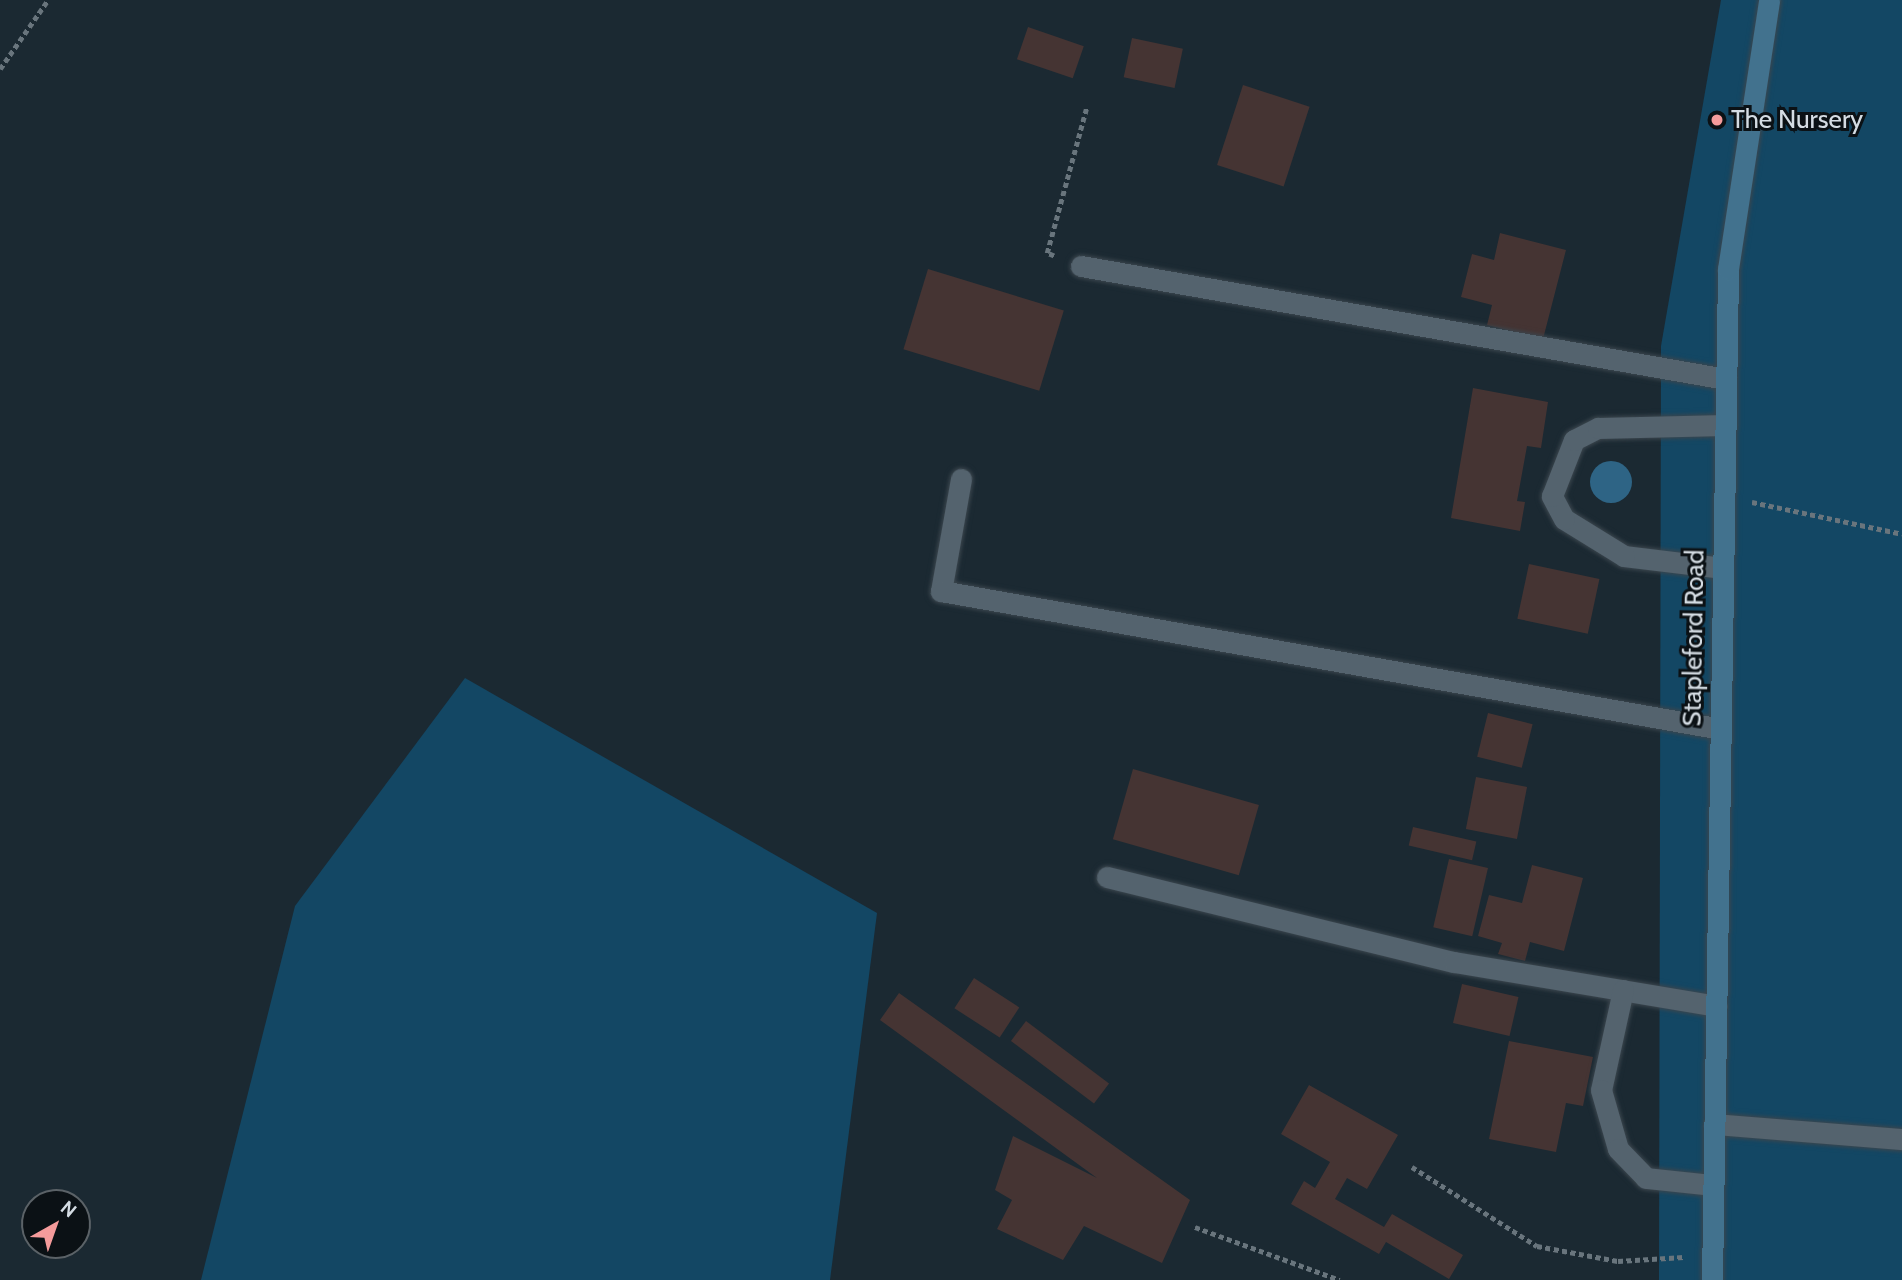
<!DOCTYPE html>
<style>
body{margin:0}
#map{position:relative;width:1902px;height:1280px;overflow:hidden;background:#1b2932;font-family:Cabin,sans-serif}
div>[style]{position:absolute}
.green>*{inset:0;background:#134764}
.water>*{inset:0;background:#2e6485}
.round{border-radius:50%}
.building>*{inset:0;background:#453433;transform-origin:0 0}
.path>*{height:4.5px;margin-top:-2.25px;transform-origin:0;background:repeating-linear-gradient(90deg,#69757d 0 5px,transparent 0 8.5px)}
.roads{filter:drop-shadow(0 0 2px #3b464e) drop-shadow(0 0 2px #3b464e)}
.lane>*{height:21px;margin:-10.5px;padding:0 10.5px;transform-origin:10.5px;border-radius:10.5px;background:#54636e}
.secondary>*{height:21px;margin:-10.5px;padding:0 10.5px;transform-origin:10.5px;border-radius:10.5px;background:#42728e}
.dots>*{width:19px;height:19px;translate:-50% -50%;box-sizing:border-box;border:4px solid #0b1115;border-radius:50%}
span{translate:-50% -50%;white-space:nowrap;text-align:center;line-height:1.15;-webkit-text-stroke:6px #0b1115;paint-order:stroke}
.poi-label{font-size:26px;color:#d4dce3}
.left{translate:0 -50%;text-align:left}
.street-label{font-size:26px;color:#d4dce3}
.north{position:absolute;left:21px;top:1189px;width:70px;height:70px;box-sizing:border-box;background:#0b1115;border:2px solid #5b6267;border-radius:50%;rotate:40deg;font-size:19px;font-weight:700;line-height:28px;text-align:center;color:#d4dce3}
.north::after{content:'';display:block;margin:auto;width:24px;height:32px;background:#f59b9b;clip-path:polygon(50% 0,100% 100%,50% 72%,0 100%)}
</style>
<div id="map">
<div class="green">
<i style="clip-path:polygon(1721px 0,1902px 0,1902px 1280px,1659px 1280px,1661px 346px)"></i>
<i style="clip-path:polygon(465px 678px,877px 913px,830px 1280px,201px 1280px,295px 906px)"></i>
</div>
<div class="water">
<i class="round" style="left:1590px;top:461px;width:42px;height:42px"></i>
</div>
<div class="building">
<i style="left:1028px;top:27px;width:59px;height:34px;rotate:19deg"></i>
<i style="left:1132px;top:38px;width:52px;height:40px;rotate:12deg"></i>
<i style="left:1243px;top:85px;width:70px;height:84px;rotate:18deg"></i>
<i style="clip-path:polygon(1500px 233px,1566px 250px,1543px 339px,1487px 325px,1492px 305px,1461px 297px,1472px 254px,1494px 260px)"></i>
<i style="left:928px;top:269px;width:142px;height:84px;rotate:17deg"></i>
<i style="clip-path:polygon(1473px 388px,1548px 402px,1541px 448px,1527px 446px,1517px 501px,1525px 502px,1520px 531px,1451px 518px)"></i>
<i style="left:1529px;top:564px;width:72px;height:56px;rotate:12deg"></i>
<i style="left:1488px;top:713px;width:46px;height:45px;rotate:14deg"></i>
<i style="left:1133px;top:769px;width:131px;height:73px;rotate:16deg"></i>
<i style="left:1476px;top:777px;width:52px;height:53px;rotate:11deg"></i>
<i style="left:1413px;top:827px;width:65px;height:19px;rotate:13deg"></i>
<i style="left:1449px;top:859px;width:40px;height:70px;rotate:13deg"></i>
<i style="clip-path:polygon(1532px 865px,1583px 878px,1564px 951px,1530px 942px,1525px 961px,1498px 954px,1502px 943px,1478px 936px,1489px 895px,1522px 903px)"></i>
<i style="left:974px;top:978px;width:54px;height:36px;rotate:33deg"></i>
<i style="left:1462px;top:984px;width:58px;height:40px;rotate:13deg"></i>
<i style="clip-path:polygon(899px 993px,1190px 1200px,1162px 1263px,1084px 1226px,1063px 1260px,997px 1229px,1012px 1200px,995px 1190px,1013px 1136px,1097px 1178px,880px 1020px)"></i>
<i style="left:1026px;top:1021px;width:104px;height:25px;rotate:37deg"></i>
<i style="clip-path:polygon(1509px 1041px,1593px 1057px,1583px 1106px,1566px 1103px,1556px 1152px,1489px 1139px)"></i>
<i style="clip-path:polygon(1309px 1085px,1398px 1135px,1367px 1189px,1347px 1178px,1335px 1199px,1384px 1227px,1392px 1214px,1463px 1255px,1449px 1279px,1386px 1242px,1379px 1254px,1291px 1204px,1304px 1181px,1315px 1188px,1330px 1162px,1281px 1134px)"></i>
</div>
<div class="path">
<i style="left:0;top:69px;width:84px;rotate:-55.2deg"></i>
<i style="left:1054px;top:256px;width:8px;rotate:-157deg"></i>
<i style="left:1047px;top:253px;width:152px;rotate:-74.8deg"></i>
<i style="left:1752px;top:502px;width:153px;rotate:12deg"></i>
<i style="left:1412px;top:1167px;width:148px;rotate:32.3deg"></i>
<i style="left:1537px;top:1246px;width:82px;rotate:10.5deg"></i>
<i style="left:1618px;top:1261px;width:66px;rotate:-3.5deg"></i>
<i style="left:1195px;top:1227px;width:154px;rotate:20.1deg"></i>
</div>
<div class="roads">
<div class="lane">
<i style="left:1081px;top:266px;width:655px;rotate:9.94deg"></i>
<i style="left:961px;top:479px;width:114px;rotate:100.1deg"></i>
<i style="left:941px;top:591px;width:792px;rotate:10.03deg"></i>
<i style="left:1723px;top:568px;width:100px;rotate:-173.1deg"></i>
<i style="left:1624px;top:556px;width:70px;rotate:-148.3deg"></i>
<i style="left:1564px;top:519px;width:26px;rotate:-118deg"></i>
<i style="left:1552px;top:496px;width:60px;rotate:-68.6deg"></i>
<i style="left:1574px;top:440px;width:27px;rotate:-27deg"></i>
<i style="left:1598px;top:428px;width:127px;rotate:-1.4deg"></i>
<i style="left:1107px;top:877px;width:357px;rotate:13.8deg"></i>
<i style="left:1454px;top:962px;width:266px;rotate:9.5deg"></i>
<i style="left:1623px;top:990px;width:102px;rotate:102.4deg"></i>
<i style="left:1601px;top:1090px;width:61px;rotate:73.9deg"></i>
<i style="left:1618px;top:1149px;width:40px;rotate:46deg"></i>
<i style="left:1646px;top:1178px;width:67px;rotate:6deg"></i>
<i style="left:1714px;top:1124px;width:189px;rotate:4.6deg"></i>
</div>
<div class="secondary">
<i style="left:1712px;top:1280px;width:1011px;rotate:-89.09deg"></i>
<i style="left:1728px;top:269px;width:272px;rotate:-81.3deg"></i>
</div>
</div>
<div class="dots">
<i style="left:1717px;top:120px;background:#f59b9b"></i>
</div>
<div class="poi-label">
<span class="left" style="left:1731px;top:120px">The Nursery</span>
</div>
<div class="street-label">
<span style="left:1694px;top:638px;rotate:-89deg">Stapleford Road</span>
</div>
<div class="north">N</div>
</div>
